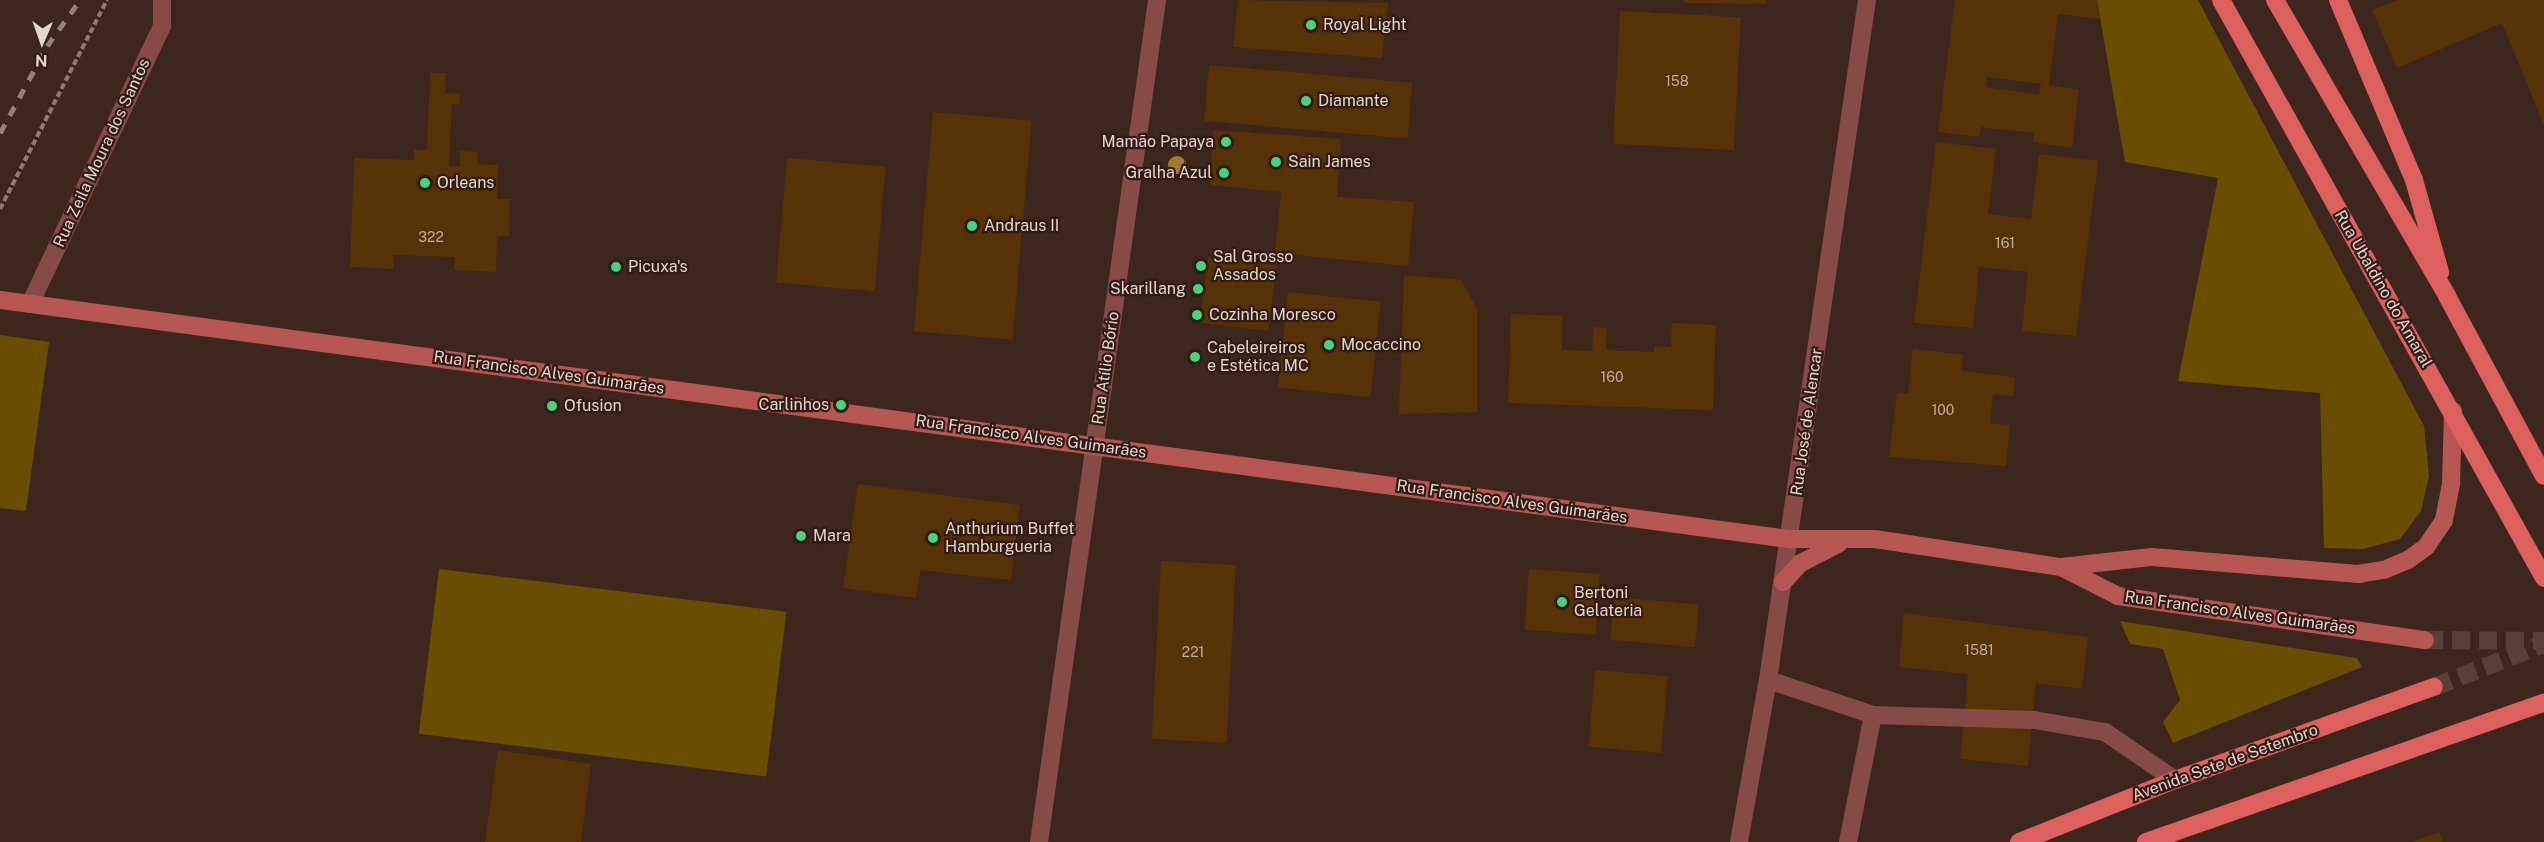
<!DOCTYPE html>
<meta charset="utf-8">
<style>
body{margin:0}
#map{position:relative;width:2544px;height:842px;overflow:hidden;background:#3d261c;font-family:"Public Sans",sans-serif}
div>[style]{position:absolute}
.green>*{inset:0;background:#674e00;transform-origin:0 0}
.building>*{inset:0;background:#563306;transform-origin:0 0}
.secondary-tunnel>*{height:18px;margin-top:-9px;transform-origin:0;background:repeating-linear-gradient(90deg,#564037 0 18px,transparent 0 27px)}
.primary-tunnel>*{height:18px;margin-top:-9px;transform-origin:0;background:repeating-linear-gradient(90deg,#564037 0 18px,transparent 0 27px)}
.path>*{height:4px;margin-top:-2px;transform-origin:0;background:repeating-linear-gradient(90deg,#8d7a71 0 6px,transparent 0 9px)}
.lane>*{height:18px;margin:-9px;padding:0 9px;transform-origin:9px;border-radius:9px;background:#864a47}
.street>*{height:18px;margin:-9px;padding:0 9px;transform-origin:9px;border-radius:9px;background:#864a47}
.secondary>*{height:18px;margin:-9px;padding:0 9px;transform-origin:9px;border-radius:9px;background:#b75754}
.primary>*{height:18px;margin:-9px;padding:0 9px;transform-origin:9px;border-radius:9px;background:#dc605e}
.rail>*{height:4.5px;margin-top:-2.25px;transform-origin:0;background:repeating-linear-gradient(90deg,#948179 0 10px,transparent 0 20px)}
.trees>*{width:18px;height:18px;margin:-9px;border-radius:50%;background:#a27d2e}
.dots>*{width:16px;height:16px;translate:-50% -50%;box-sizing:border-box;border:3px solid #321c12;border-radius:50%}
span{translate:-50% -50%;white-space:nowrap;text-align:center;line-height:1.15;-webkit-text-stroke:4.5px #321c12;paint-order:stroke}
.number-label{font-size:14px;color:#c1ac9d}
.number-label span{-webkit-text-stroke-width:0}
.poi-label{font-size:16px;color:#e5d5cf}
.left{translate:0 -50%;text-align:left}
.right{translate:-100% -50%;text-align:right}
.street-label{font-size:16px;color:#e5d5cf}
.north{position:absolute;left:12px;top:12px;width:60px;height:60px;-webkit-text-stroke:4px #321c12;paint-order:stroke;rotate:182deg;font-size:16px;font-weight:700;line-height:24px;text-align:center;color:#e5d5cf}
.north::after{content:'';display:block;margin:auto;width:21px;height:27px;background:#e5d5cf;clip-path:polygon(50% 0,100% 100%,50% 72%,0 100%)}
</style>
<div id="map">
<div class="green">
<i style="clip-path:polygon(2097px 0,2198px 0,2424px 426px,2429px 476px,2421px 511px,2400px 539px,2363px 549px,2324px 548px,2320px 393px,2178px 381px,2218px 178px,2125px 162px)"></i>
<i style="clip-path:polygon(0 335px,49px 342px,26px 511px,0 508px)"></i>
<i style="left:439px;top:569px;width:350px;height:166px;rotate:7deg"></i>
<i style="clip-path:polygon(2120px 621px,2357px 658px,2362px 667px,2173px 743px,2163px 722px,2180px 700px,2163px 649px,2130px 644px)"></i>
</div>
<div class="building">
<i style="clip-path:polygon(1238px 0,1388px 3px,1382px 58px,1233px 47px)"></i>
<i style="clip-path:polygon(1684px 0,1766px 0,1766px 4px,1684px 3px)"></i>
<i style="clip-path:polygon(evenodd,1955px 0,2097px 0,2100px 19px,2058px 14px,2049px 85px,2079px 90px,2072px 148px,2033px 142px,2034px 133px,1981px 127px,1979px 137px,1938px 132px,1955px 0,1987px 77px,2041px 84px,2039px 95px,1986px 87px,1987px 77px)"></i>
<i style="clip-path:polygon(2397px 0,2544px 0,2544px 125px,2502px 23px,2397px 68px,2372px 10px)"></i>
<i style="left:1620px;top:11px;width:121px;height:133px;rotate:3deg"></i>
<i style="left:1209px;top:65px;width:204px;height:56px;rotate:5deg"></i>
<i style="clip-path:polygon(430px 73px,446px 73px,445px 93px,460px 94px,459px 105px,452px 104px,449px 166px,460px 167px,460px 151px,478px 152px,477px 164px,498px 165px,497px 199px,510px 199px,509px 236px,497px 236px,496px 272px,454px 270px,455px 257px,394px 255px,393px 269px,350px 267px,354px 158px,414px 160px,414px 150px,427px 150px)"></i>
<i style="left:933px;top:112px;width:99px;height:220px;rotate:5deg"></i>
<i style="clip-path:polygon(1213px 130px,1341px 139px,1337px 197px,1414px 202px,1408px 266px,1275px 253px,1281px 192px,1210px 185px)"></i>
<i style="clip-path:polygon(1936px 142px,1996px 149px,1988px 214px,2031px 219px,2039px 154px,2098px 161px,2076px 336px,2022px 331px,2028px 272px,1979px 267px,1973px 328px,1914px 323px)"></i>
<i style="left:787px;top:158px;width:99px;height:125px;rotate:5deg"></i>
<i style="left:1208px;top:257px;width:69px;height:66px;rotate:7deg"></i>
<i style="clip-path:polygon(1404px 275px,1461px 280px,1477px 308px,1477px 412px,1399px 414px)"></i>
<i style="left:1288px;top:292px;width:93px;height:96px;rotate:6deg"></i>
<i style="clip-path:polygon(1511px 314px,1563px 316px,1562px 350px,1592px 351px,1593px 327px,1607px 328px,1606px 350px,1654px 352px,1654px 346px,1671px 347px,1672px 323px,1716px 325px,1713px 410px,1508px 403px)"></i>
<i style="clip-path:polygon(1913px 349px,1964px 355px,1961px 371px,2015px 377px,2013px 397px,1993px 394px,1990px 423px,2010px 425px,2006px 466px,1889px 457px,1897px 392px,1908px 394px)"></i>
<i style="clip-path:polygon(858px 484px,1020px 505px,1011px 580px,920px 570px,916px 598px,843px 588px)"></i>
<i style="left:1161px;top:561px;width:75px;height:178px;rotate:3deg"></i>
<i style="left:1529px;top:569px;width:71px;height:61px;rotate:4deg"></i>
<i style="left:1614px;top:597px;width:85px;height:43px;rotate:5deg"></i>
<i style="clip-path:polygon(1904px 613px,2088px 637px,2082px 689px,2036px 683px,2028px 766px,1960px 759px,1968px 674px,1899px 667px)"></i>
<i style="left:1595px;top:670px;width:73px;height:77px;rotate:5deg"></i>
<i style="clip-path:polygon(498px 750px,591px 764px,581px 842px,485px 842px)"></i>
<i style="clip-path:polygon(2439px 832px,2443px 842px,2412px 842px)"></i>
</div>
<div class="secondary-tunnel">
<i style="left:2425px;top:640px;width:119px;rotate:0.5deg"></i>
</div>
<div class="primary-tunnel">
<i style="left:2434px;top:687px;width:118px;rotate:-21.4deg"></i>
</div>
<div class="path">
<i style="left:0;top:209px;width:235px;rotate:-62.9deg"></i>
</div>
<div class="lane">
<i style="left:1768px;top:680px;width:111px;rotate:18.4deg"></i>
<i style="left:1873px;top:715px;width:161px;rotate:1.8deg"></i>
<i style="left:2034px;top:720px;width:72px;rotate:9.6deg"></i>
<i style="left:2105px;top:732px;width:85px;rotate:34.4deg"></i>
<i style="left:1848px;top:842px;width:129px;rotate:-78.9deg"></i>
</div>
<div class="street">
<i style="left:30px;top:304px;width:308px;rotate:-64.6deg"></i>
<i style="left:162px;top:26px;width:26px;rotate:-90deg"></i>
<i style="left:1039px;top:842px;width:850px;rotate:-82.02deg"></i>
<i style="left:1739px;top:842px;width:165px;rotate:-79.9deg"></i>
<i style="left:1768px;top:680px;width:687px;rotate:-81.72deg"></i>
</div>
<div class="secondary">
<i style="left:0;top:300px;width:1806px;rotate:7.61deg"></i>
<i style="left:1790px;top:539px;width:85px"></i>
<i style="left:1875px;top:539px;width:188px;rotate:8.6deg"></i>
<i style="left:2061px;top:567px;width:92px;rotate:-6.3deg"></i>
<i style="left:2152px;top:557px;width:207px;rotate:4.7deg"></i>
<i style="left:2358px;top:574px;width:26px;rotate:-9deg"></i>
<i style="left:2384px;top:570px;width:26px;rotate:-23deg"></i>
<i style="left:2408px;top:560px;width:22px;rotate:-36deg"></i>
<i style="left:2426px;top:547px;width:32px;rotate:-56deg"></i>
<i style="left:2444px;top:520px;width:38px;rotate:-79deg"></i>
<i style="left:2451px;top:483px;width:72px;rotate:-88.4deg"></i>
<i style="left:2061px;top:567px;width:64px;rotate:27deg"></i>
<i style="left:2118px;top:596px;width:310px;rotate:8.2deg"></i>
<i style="left:1783px;top:582px;width:26px;rotate:-47deg"></i>
<i style="left:1801px;top:563px;width:42px;rotate:-27.2deg"></i>
</div>
<div class="primary">
<i style="left:2221px;top:0;width:662px;rotate:60.8deg"></i>
<i style="left:2275px;top:0;width:342px;rotate:59.8deg"></i>
<i style="left:2447px;top:296px;width:204px;rotate:61.7deg"></i>
<i style="left:2338px;top:0;width:195px;rotate:67.1deg"></i>
<i style="left:2414px;top:180px;width:96px;rotate:74.2deg"></i>
<i style="left:2019px;top:842px;width:168px;rotate:-21.7deg"></i>
<i style="left:2175px;top:780px;width:275px;rotate:-19.8deg"></i>
<i style="left:2146px;top:842px;width:422px;rotate:-19.3deg"></i>
</div>
<div class="rail">
<i style="left:0;top:133px;width:99px;rotate:-61.6deg"></i>
<i style="left:47px;top:46px;width:57px;rotate:-54.3deg"></i>
</div>
<div class="trees">
<i style="left:1177px;top:165px"></i>
</div>
<div class="dots">
<i style="left:1311px;top:25px;background:#41d77c"></i>
<i style="left:1306px;top:101px;background:#41d77c"></i>
<i style="left:1226px;top:142px;background:#41d77c"></i>
<i style="left:1276px;top:162px;background:#41d77c"></i>
<i style="left:1224px;top:173px;background:#41d77c"></i>
<i style="left:425px;top:183px;background:#41d77c"></i>
<i style="left:972px;top:226px;background:#41d77c"></i>
<i style="left:1201px;top:266px;background:#41d77c"></i>
<i style="left:616px;top:267px;background:#41d77c"></i>
<i style="left:1198px;top:289px;background:#41d77c"></i>
<i style="left:1197px;top:315px;background:#41d77c"></i>
<i style="left:1329px;top:345px;background:#41d77c"></i>
<i style="left:1195px;top:357px;background:#41d77c"></i>
<i style="left:841px;top:405px;background:#41d77c"></i>
<i style="left:552px;top:406px;background:#41d77c"></i>
<i style="left:801px;top:536px;background:#41d77c"></i>
<i style="left:933px;top:538px;background:#41d77c"></i>
<i style="left:1562px;top:602px;background:#41d77c"></i>
</div>
<div class="number-label">
<span style="left:1677px;top:81px">158</span>
<span style="left:431px;top:237px">322</span>
<span style="left:2005px;top:243px">161</span>
<span style="left:1612px;top:377px">160</span>
<span style="left:1943px;top:410px">100</span>
<span style="left:1979px;top:650px">1581</span>
<span style="left:1193px;top:652px">221</span>
</div>
<div class="poi-label">
<span class="left" style="left:1323px;top:25px">Royal Light</span>
<span class="left" style="left:1318px;top:101px">Diamante</span>
<span class="right" style="left:1214px;top:142px">Mamão Papaya</span>
<span class="left" style="left:1288px;top:162px">Sain James</span>
<span class="right" style="left:1212px;top:173px">Gralha Azul</span>
<span class="left" style="left:437px;top:183px">Orleans</span>
<span class="left" style="left:984px;top:226px">Andraus II</span>
<span class="left" style="left:1213px;top:266px">Sal Grosso<br>Assados</span>
<span class="left" style="left:628px;top:267px">Picuxa's</span>
<span class="right" style="left:1186px;top:289px">Skarillang</span>
<span class="left" style="left:1209px;top:315px">Cozinha Moresco</span>
<span class="left" style="left:1341px;top:345px">Mocaccino</span>
<span class="left" style="left:1207px;top:357px">Cabeleireiros<br>e Estética MC</span>
<span class="right" style="left:829px;top:405px">Carlinhos</span>
<span class="left" style="left:564px;top:406px">Ofusion</span>
<span class="left" style="left:945px;top:538px">Anthurium Buffet<br>Hamburgueria</span>
<span class="left" style="left:813px;top:536px">Mara</span>
<span class="left" style="left:1574px;top:602px">Bertoni<br>Gelateria</span>
</div>
<div class="street-label">
<span style="left:102px;top:153px;rotate:-65deg">Rua Zeila Moura dos Santos</span>
<span style="left:2383px;top:289px;rotate:60deg">Rua Ubaldino do Amaral</span>
<span style="left:1106px;top:368px;rotate:-82deg">Rua Atílio Bório</span>
<span style="left:549px;top:373px;rotate:8deg">Rua Francisco Alves Guimarães</span>
<span style="left:1807px;top:422px;rotate:-82deg">Rua José de Alencar</span>
<span style="left:1031px;top:437px;rotate:8deg">Rua Francisco Alves Guimarães</span>
<span style="left:1512px;top:502px;rotate:8deg">Rua Francisco Alves Guimarães</span>
<span style="left:2240px;top:613px;rotate:8deg">Rua Francisco Alves Guimarães</span>
<span style="left:2225px;top:763px;rotate:-20deg">Avenida Sete de Setembro</span>
</div>
<div class="north">N</div>
</div>
